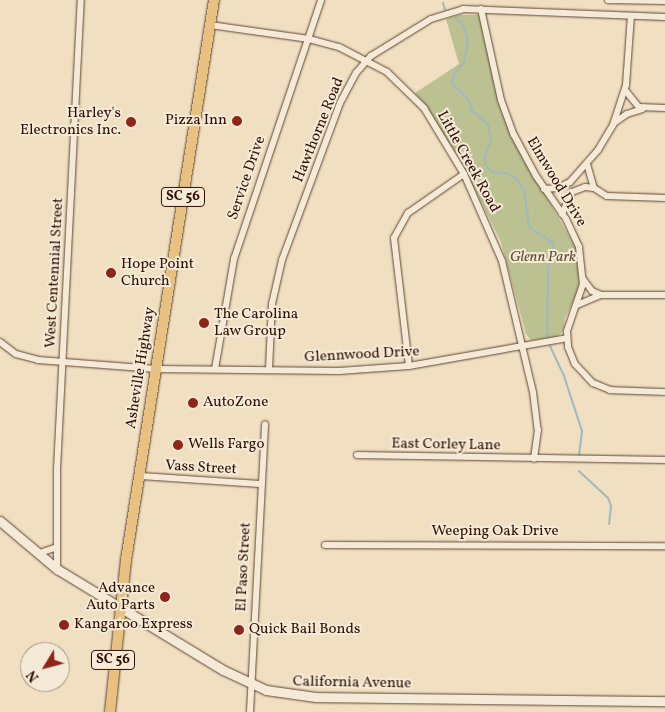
<!DOCTYPE html>
<style>
body{margin:0}
#map{position:relative;width:665px;height:712px;overflow:hidden;background:#f0dfc1;font-family:Vollkorn,serif}
div>[style]{position:absolute}
.green>*{inset:0;background:#bcc191}
.stream>*{height:2px;margin:-1px;padding:0 1px;transform-origin:1px;border-radius:1px;background:#a0b9be}
.roads{filter:drop-shadow(0 0 1px #614432) drop-shadow(0 0 1px #614432)}
.street>*{height:6px;margin:-3px;padding:0 3px;transform-origin:3px;border-radius:3px;background:#f5ead7}
.secondary>*{height:9px;margin:-4.5px;padding:0 4.5px;transform-origin:4.5px;border-radius:4.5px;background:#f5ead7}
.primary>*{height:10px;margin:-5px;padding:0 5px;transform-origin:5px;border-radius:5px;background:#e8c080}
.dots>*{width:14px;height:14px;translate:-50% -50%;box-sizing:border-box;border:2px solid #f5ead7;border-radius:50%}
span{translate:-50% -50%;white-space:nowrap;text-align:center;line-height:1.15;-webkit-text-stroke:4px #f5ead7;paint-order:stroke}
.shield-label span{padding:1px 4px;background:#f5ead7;border:1px solid;border-radius:4px;-webkit-text-stroke-width:0}
.shield-label{font-size:14px;color:#311002;font-weight:700}
.poi-label{font-size:15px;color:#311002}
.right{translate:-100% -50%;text-align:right}
.left{translate:0 -50%;text-align:left}
.street-label{font-size:15px;color:#311002}
.park-label{font-size:15px;color:#624e34;font-style:italic}
.north{position:absolute;left:20px;top:642px;width:50px;height:50px;box-sizing:border-box;background:#f5ead7;border:1px solid #a79382;border-radius:50%;rotate:233deg;font-size:14px;font-weight:700;line-height:20px;text-align:center;color:#311002}
.north::after{content:'';display:block;margin:auto;width:18px;height:22px;background:#8f2418;clip-path:polygon(50% 0,100% 100%,50% 72%,0 100%)}
</style>
<div id="map">
<div class="green">
<i style="clip-path:polygon(460px 15px,479px 15px,499px 105px,513px 139px,576px 248px,580px 275px,578px 292px,565px 318px,563px 331px,557px 337px,531px 340px,526px 334px,501px 242px,458px 156px,415px 93px,459px 64px,446px 19px)"></i>
</div>
<div class="stream">
<i style="left:443px;top:3px;width:7px;rotate:74deg"></i>
<i style="left:455px;top:18px;width:8px;rotate:30deg"></i>
<i style="left:462px;top:22px;width:19px;rotate:72deg"></i>
<i style="left:468px;top:40px;width:23px;rotate:100deg"></i>
<i style="left:464px;top:63px;width:13px;rotate:132deg"></i>
<i style="left:455px;top:73px;width:10px;rotate:107deg"></i>
<i style="left:452px;top:83px;width:24px;rotate:45deg"></i>
<i style="left:469px;top:100px;width:11px;rotate:75deg"></i>
<i style="left:472px;top:111px;width:21px;rotate:39deg"></i>
<i style="left:488px;top:124px;width:16px;rotate:79deg"></i>
<i style="left:491px;top:140px;width:19px;rotate:111deg"></i>
<i style="left:484px;top:158px;width:8px;rotate:76deg"></i>
<i style="left:486px;top:166px;width:8px;rotate:45deg"></i>
<i style="left:492px;top:172px;width:14px;rotate:4deg"></i>
<i style="left:506px;top:173px;width:11px;rotate:27deg"></i>
<i style="left:516px;top:178px;width:15px;rotate:58deg"></i>
<i style="left:524px;top:191px;width:36px;rotate:82deg"></i>
<i style="left:529px;top:227px;width:30px;rotate:33deg"></i>
<i style="left:554px;top:243px;width:27px;rotate:103deg"></i>
<i style="left:548px;top:269px;width:68px;rotate:90.8deg"></i>
<i style="left:550px;top:346px;width:33px;rotate:65deg"></i>
<i style="left:564px;top:376px;width:58px;rotate:71.9deg"></i>
<i style="left:582px;top:431px;width:24px;rotate:97deg"></i>
<i style="left:579px;top:471px;width:40px;rotate:43deg"></i>
<i style="left:608px;top:498px;width:9px;rotate:69deg"></i>
<i style="left:611px;top:506px;width:18px;rotate:96deg"></i>
</div>
<div class="roads">
<div class="street">
<i style="left:608px;top:0;width:57px;rotate:1deg"></i>
<i style="left:481px;top:9px;width:93px;rotate:77.6deg"></i>
<i style="left:501px;top:100px;width:37px;rotate:70deg"></i>
<i style="left:514px;top:135px;width:47px;rotate:61.8deg"></i>
<i style="left:536px;top:176px;width:52px;rotate:55.1deg"></i>
<i style="left:566px;top:219px;width:31px;rotate:65deg"></i>
<i style="left:579px;top:247px;width:37px;rotate:84deg"></i>
<i style="left:583px;top:284px;width:50px;rotate:108.8deg"></i>
<i style="left:567px;top:331px;width:16px;rotate:86deg"></i>
<i style="left:568px;top:347px;width:18px;rotate:68deg"></i>
<i style="left:575px;top:364px;width:26px;rotate:47deg"></i>
<i style="left:593px;top:383px;width:18px;rotate:22deg"></i>
<i style="left:610px;top:390px;width:55px;rotate:2.1deg"></i>
<i style="left:210px;top:25px;width:100px;rotate:8deg"></i>
<i style="left:309px;top:39px;width:31px;rotate:15deg"></i>
<i style="left:339px;top:47px;width:54px;rotate:27.5deg"></i>
<i style="left:387px;top:72px;width:52px;rotate:44.2deg"></i>
<i style="left:424px;top:108px;width:77px;rotate:58.8deg"></i>
<i style="left:464px;top:174px;width:95px;rotate:66.4deg"></i>
<i style="left:502px;top:261px;width:135px;rotate:76.7deg"></i>
<i style="left:533px;top:392px;width:38px;rotate:83deg"></i>
<i style="left:538px;top:430px;width:29px;rotate:98deg"></i>
<i style="left:625px;top:90px;width:22px;rotate:51deg"></i>
<i style="left:639px;top:107px;width:26px;rotate:2deg"></i>
<i style="left:614px;top:123px;width:16px;rotate:-35deg"></i>
<i style="left:627px;top:114px;width:16px;rotate:-18deg"></i>
<i style="left:587px;top:164px;width:25px;rotate:74deg"></i>
<i style="left:594px;top:188px;width:15px;rotate:32deg"></i>
<i style="left:607px;top:196px;width:58px;rotate:2deg"></i>
<i style="left:544px;top:189px;width:14px;rotate:-4deg"></i>
<i style="left:558px;top:188px;width:13px;rotate:-27deg"></i>
<i style="left:570px;top:182px;width:43px;rotate:-48.8deg"></i>
<i style="left:598px;top:150px;width:29px;rotate:-59deg"></i>
<i style="left:613px;top:125px;width:42px;rotate:-72deg"></i>
<i style="left:626px;top:85px;width:69px;rotate:-85.9deg"></i>
<i style="left:562px;top:214px;width:24px;rotate:-66deg"></i>
<i style="left:572px;top:192px;width:14px;rotate:-21deg"></i>
<i style="left:585px;top:187px;width:9px;rotate:6deg"></i>
<i style="left:583px;top:279px;width:15px;rotate:53deg"></i>
<i style="left:592px;top:291px;width:10px;rotate:24deg"></i>
<i style="left:577px;top:305px;width:26px;rotate:-23deg"></i>
<i style="left:601px;top:295px;width:64px"></i>
<i style="left:0;top:342px;width:20px;rotate:37deg"></i>
<i style="left:16px;top:354px;width:23px;rotate:15deg"></i>
<i style="left:38px;top:360px;width:118px;rotate:4.4deg"></i>
<i style="left:156px;top:369px;width:183px;rotate:0.6deg"></i>
<i style="left:339px;top:371px;width:70px;rotate:-4.1deg"></i>
<i style="left:409px;top:366px;width:160px;rotate:-10deg"></i>
<i style="left:409px;top:366px;width:129px;rotate:-96.7deg"></i>
<i style="left:394px;top:238px;width:29px;rotate:-61deg"></i>
<i style="left:408px;top:213px;width:68px;rotate:-34.9deg"></i>
<i style="left:215px;top:369px;width:112px;rotate:-80.2deg"></i>
<i style="left:234px;top:259px;width:273px;rotate:-71.4deg"></i>
<i style="left:269px;top:369px;width:65px;rotate:-87.4deg"></i>
<i style="left:272px;top:304px;width:45px;rotate:-77.2deg"></i>
<i style="left:282px;top:260px;width:167px;rotate:-69.7deg"></i>
<i style="left:340px;top:103px;width:34px;rotate:-62deg"></i>
<i style="left:356px;top:73px;width:23px;rotate:-49deg"></i>
<i style="left:371px;top:56px;width:70px;rotate:-31.7deg"></i>
<i style="left:431px;top:19px;width:34px;rotate:-17deg"></i>
<i style="left:463px;top:9px;width:202px;rotate:2.3deg"></i>
<i style="left:357px;top:455px;width:308px;rotate:0.9deg"></i>
<i style="left:140px;top:476px;width:121px;rotate:3.8deg"></i>
<i style="left:325px;top:545px;width:340px;rotate:0.2deg"></i>
<i style="left:37px;top:554px;width:21px;rotate:-19deg"></i>
<i style="left:57px;top:569px;width:100px;rotate:-90deg"></i>
<i style="left:57px;top:469px;width:470px;rotate:-87.1deg"></i>
<i style="left:250px;top:712px;width:288px;rotate:-87deg"></i>
</div>
<div class="secondary">
<i style="left:0;top:521px;width:75px;rotate:40.1deg"></i>
<i style="left:57px;top:569px;width:194px;rotate:31.3deg"></i>
<i style="left:223px;top:670px;width:47px;rotate:24.9deg"></i>
<i style="left:266px;top:690px;width:50px;rotate:8deg"></i>
<i style="left:316px;top:697px;width:349px;rotate:0.7deg"></i>
</div>
<div class="primary">
<i style="left:110px;top:712px;width:153px;rotate:-84deg"></i>
<i style="left:126px;top:560px;width:567px;rotate:-81.07deg"></i>
</div>
</div>
<div class="dots">
<i style="left:237px;top:121px;background:#8f2418"></i>
<i style="left:131px;top:122px;background:#8f2418"></i>
<i style="left:111px;top:273px;background:#8f2418"></i>
<i style="left:204px;top:323px;background:#8f2418"></i>
<i style="left:193px;top:403px;background:#8f2418"></i>
<i style="left:178px;top:445px;background:#8f2418"></i>
<i style="left:165px;top:597px;background:#8f2418"></i>
<i style="left:64px;top:625px;background:#8f2418"></i>
<i style="left:239px;top:630px;background:#8f2418"></i>
</div>
<div class="shield-label">
<span style="left:183px;top:197px">SC 56</span>
<span style="left:113px;top:660px">SC 56</span>
</div>
<div class="poi-label">
<span class="right" style="left:121px;top:122px">Harley's<br>Electronics Inc.</span>
<span class="right" style="left:227px;top:121px">Pizza Inn</span>
<span class="left" style="left:121px;top:273px">Hope Point<br>Church</span>
<span class="left" style="left:214px;top:323px">The Carolina<br>Law Group</span>
<span class="left" style="left:203px;top:403px">AutoZone</span>
<span class="left" style="left:188px;top:445px">Wells Fargo</span>
<span class="right" style="left:155px;top:597px">Advance<br>Auto Parts</span>
<span class="left" style="left:74px;top:625px">Kangaroo Express</span>
<span class="left" style="left:249px;top:630px">Quick Bail Bonds</span>
</div>
<div class="street-label">
<span style="left:319px;top:130px;rotate:-68deg">Hawthorne Road</span>
<span style="left:468px;top:162px;rotate:61deg">Little Creek Road</span>
<span style="left:247px;top:178px;rotate:-71deg">Service Drive</span>
<span style="left:556px;top:182px;rotate:59deg">Elmwood Drive</span>
<span style="left:55px;top:273px;rotate:-87deg">West Centennial Street</span>
<span style="left:362px;top:355px;rotate:-3deg">Glennwood Drive</span>
<span style="left:141px;top:368px;rotate:-81deg">Asheville Highway</span>
<span style="left:446px;top:445px;rotate:1deg">East Corley Lane</span>
<span style="left:201px;top:468px;rotate:3deg">Vass Street</span>
<span style="left:495px;top:532px">Weeping Oak Drive</span>
<span style="left:244px;top:567px;rotate:-87deg">El Paso Street</span>
<span style="left:352px;top:683px;rotate:1deg">California Avenue</span>
</div>
<div class="park-label">
<span style="left:543px;top:258px">Glenn Park</span>
</div>
<div class="north">N</div>
</div>
